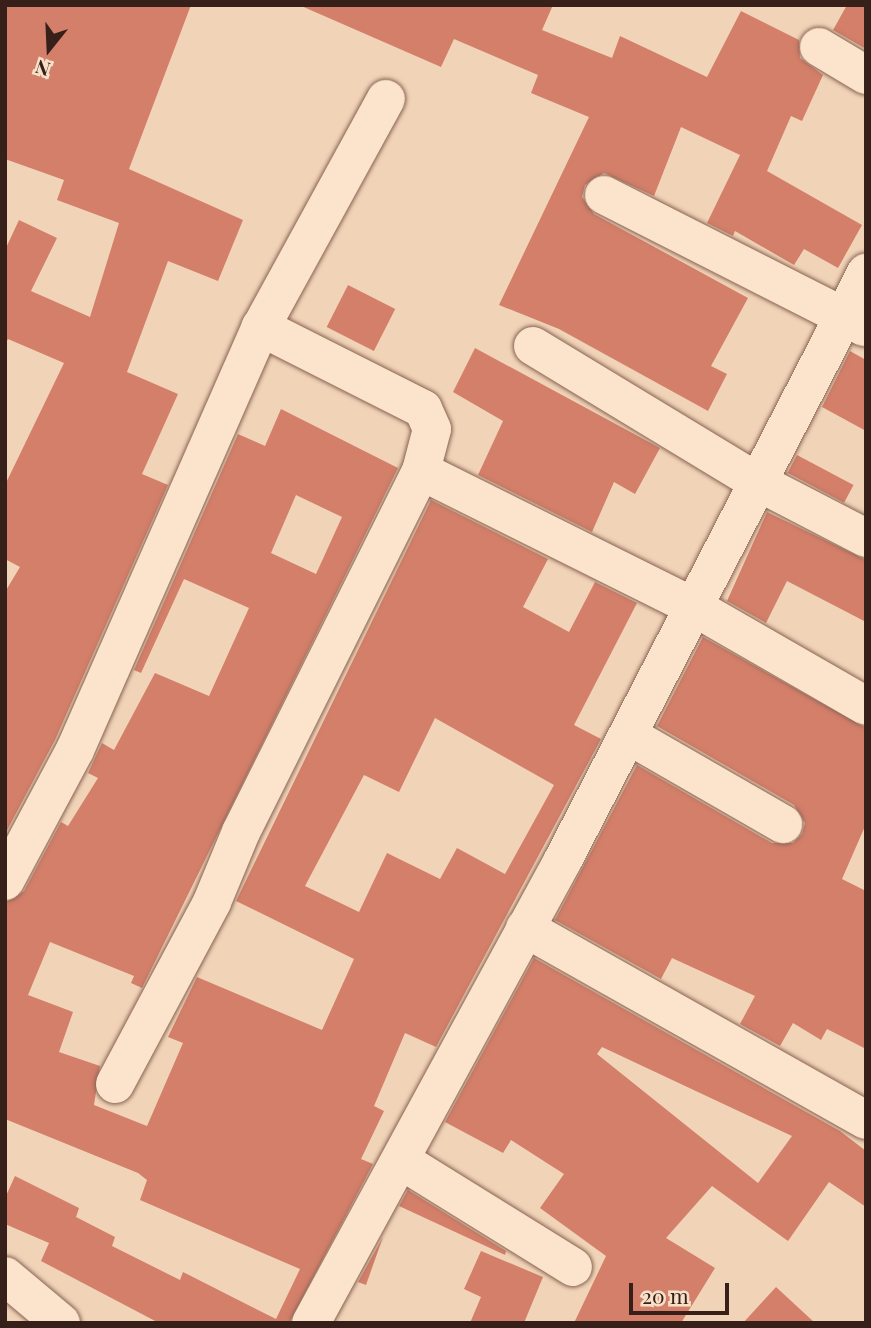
<!DOCTYPE html>
<style>
body{margin:0}
#map{position:relative;width:871px;height:1328px;overflow:hidden;background:#f1d4b8;font-family:"Playfair Display",serif}
div>[style]{position:absolute}
.building>*{inset:0;background:#d37f6a;transform-origin:0 0}
.roads{filter:drop-shadow(0 0 2px #886352) drop-shadow(0 0 2px #886352)}
.minor>*{height:38px;margin:-19px;padding:0 19px;transform-origin:19px;border-radius:19px;background:#fce3cc}
span{translate:-50% -50%;white-space:nowrap;text-align:center;line-height:1.15;-webkit-text-stroke:5px #f8e0c8;paint-order:stroke}
.frame{position:absolute;inset:0;border:7px solid #362019;pointer-events:none}
.north{position:absolute;left:14px;top:14px;width:70px;height:70px;-webkit-text-stroke:5px #f8e0c8;paint-order:stroke;rotate:198deg;font-size:19px;font-weight:700;line-height:28px;text-align:center;color:#362019}
.north::after{content:'';display:block;margin:auto;width:24px;height:32px;background:#362019;clip-path:polygon(50% 0,100% 100%,50% 72%,0 100%)}
.scale{position:absolute;left:629px;top:1283px;width:100px;height:32px;box-sizing:border-box;border:4px solid #362019;border-top:0;padding-left:9px;font-size:21px;line-height:24px;white-space:nowrap;color:#362019;-webkit-text-stroke:5px #f8e0c8;paint-order:stroke}
</style>
<div id="map">
<div class="building">
<i style="clip-path:polygon(5px 5px,191px 5px,129px 169px,243px 220px,218px 281px,168px 261px,127px 372px,178px 394px,142px 474px,168px 485px,55px 740px,5px 834px,5px 592px,20px 567px,5px 559px,5px 485px,64px 363px,8px 339px,5px 344px,5px 250px,19px 220px,57px 238px,31px 291px,90px 317px,119px 223px,57px 200px,64px 180px,5px 159px)"></i>
<i style="clip-path:polygon(299px 5px,553px 5px,542px 30px,612px 58px,620px 36px,707px 77px,741px 11px,799px 40px,800px 58px,823px 75px,802px 121px,791px 116px,767px 171px,862px 225px,838px 268px,804px 249px,794px 265px,735px 231px,733px 236px,707px 223px,740px 155px,681px 127px,654px 196px,604px 173px,585px 185px,582px 197px,594px 214px,748px 298px,711px 366px,727px 374px,708px 411px,559px 329px,499px 305px,589px 117px,531px 93px,538px 75px,454px 39px,441px 67px)"></i>
<i style="clip-path:polygon(847px 5px,866px 5px,866px 49px,833px 30px)"></i>
<i style="left:348px;top:285px;width:53px;height:47px;rotate:27deg"></i>
<i style="clip-path:polygon(475px 348px,660px 448px,635px 494px,614px 482px,592px 532px,478px 475px,503px 421px,453px 392px)"></i>
<i style="clip-path:polygon(850px 351px,866px 360px,866px 431px,822px 407px)"></i>
<i style="clip-path:polygon(evenodd,281px 409px,398px 468px,142px 988px,131px 983px,134px 976px,50px 942px,28px 995px,73px 1012px,59px 1052px,100px 1066px,94px 1105px,147px 1126px,183px 1043px,168px 1037px,197px 977px,322px 1030px,354px 959px,236px 901px,431px 500px,548px 559px,523px 607px,569px 632px,595px 582px,637px 603px,574px 725px,601px 739px,436px 1047px,405px 1033px,374px 1106px,384px 1111px,361px 1159px,373px 1164px,289px 1323px,159px 1323px,41px 1261px,49px 1243px,5px 1224px,5px 1198px,15px 1176px,79px 1208px,76px 1217px,115px 1237px,112px 1246px,180px 1280px,183px 1272px,276px 1319px,300px 1269px,140px 1200px,147px 1180px,138px 1173px,5px 1119px,5px 903px,24px 891px,61px 822px,68px 826px,98px 778px,88px 773px,102px 743px,114px 750px,155px 673px,209px 696px,249px 608px,184px 579px,141px 673px,134px 670px,238px 434px,265px 446px,281px 409px,296px 495px,342px 517px,316px 574px,271px 553px,296px 495px,281px 409px,435px 718px,554px 785px,505px 874px,457px 848px,440px 879px,387px 853px,359px 912px,305px 886px,364px 775px,399px 792px,435px 718px)"></i>
<i style="left:797px;top:455px;width:64px;height:20px;rotate:28deg"></i>
<i style="clip-path:polygon(767px 512px,866px 560px,866px 622px,787px 581px,766px 623px,727px 601px)"></i>
<i style="clip-path:polygon(703px 637px,866px 728px,866px 824px,842px 879px,866px 891px,866px 1049px,827px 1029px,821px 1040px,793px 1023px,780px 1046px,740px 1024px,755px 996px,672px 958px,661px 979px,555px 920px,637px 765px,772px 843px,793px 843px,802px 834px,805px 823px,794px 805px,657px 726px)"></i>
<i style="clip-path:polygon(evenodd,534px 958px,840px 1131px,866px 1151px,866px 1207px,829px 1182px,788px 1241px,712px 1186px,666px 1238px,715px 1268px,681px 1323px,574px 1323px,606px 1256px,540px 1208px,564px 1174px,511px 1140px,503px 1153px,445px 1122px,534px 958px,602px 1047px,792px 1136px,758px 1183px,597px 1054px,602px 1047px)"></i>
<i style="clip-path:polygon(408px 1190px,506px 1251px,505px 1255px,399px 1206px)"></i>
<i style="clip-path:polygon(383px 1237px,366px 1285px,358px 1282px)"></i>
<i style="clip-path:polygon(481px 1251px,543px 1277px,524px 1323px,470px 1323px,481px 1297px,464px 1289px)"></i>
<i style="clip-path:polygon(776px 1287px,815px 1323px,743px 1323px)"></i>
</div>
<div class="roads">
<div class="minor">
<i style="left:819px;top:47px;width:55px;rotate:30.8deg"></i>
<i style="left:604px;top:195px;width:292px;rotate:26.9deg"></i>
<i style="left:533px;top:346px;width:258px;rotate:31.2deg"></i>
<i style="left:754px;top:480px;width:126px;rotate:27.4deg"></i>
<i style="left:421px;top:471px;width:305px;rotate:26.5deg"></i>
<i style="left:694px;top:607px;width:198px;rotate:29.9deg"></i>
<i style="left:628px;top:735px;width:179px;rotate:29.9deg"></i>
<i style="left:5px;top:881px;width:149px;rotate:-61.9deg"></i>
<i style="left:75px;top:750px;width:462px;rotate:-66.3deg"></i>
<i style="left:261px;top:327px;width:260px;rotate:-61.3deg"></i>
<i style="left:525px;top:928px;width:391px;rotate:29.4deg"></i>
<i style="left:115px;top:1084px;width:206px;rotate:-61.9deg"></i>
<i style="left:212px;top:902px;width:76px;rotate:-67.5deg"></i>
<i style="left:241px;top:832px;width:403px;rotate:-63.5deg"></i>
<i style="left:421px;top:471px;width:43px;rotate:-75.3deg"></i>
<i style="left:432px;top:429px;width:22px;rotate:-114deg"></i>
<i style="left:423px;top:409px;width:182px;rotate:-153.2deg"></i>
<i style="left:402px;top:1161px;width:201px;rotate:31.8deg"></i>
<i style="left:5px;top:1276px;width:73px;rotate:40deg"></i>
<i style="left:311px;top:1323px;width:527px;rotate:-61.44deg"></i>
<i style="left:563px;top:860px;width:661px;rotate:-62.7deg"></i>
</div>
</div>
<div class="frame"></div>
<div class="north">N</div>
<div class="scale">20 m</div>
</div>
